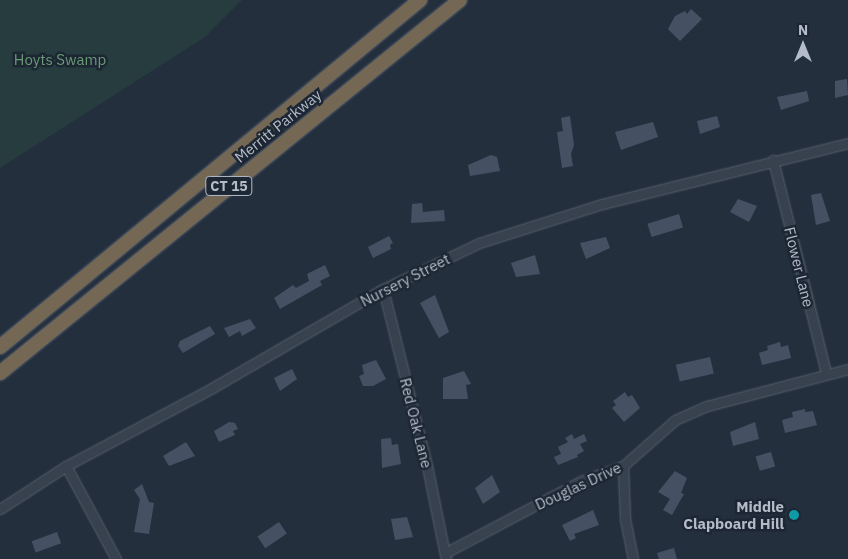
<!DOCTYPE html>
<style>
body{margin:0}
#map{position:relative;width:848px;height:559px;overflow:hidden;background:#242f3e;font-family:"IBM Plex Sans",sans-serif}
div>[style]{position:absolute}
.green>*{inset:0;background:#263c3f}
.building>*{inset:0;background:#455162;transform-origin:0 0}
.roads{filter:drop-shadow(0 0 1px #565f6c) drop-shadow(0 0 1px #565f6c)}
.minor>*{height:9px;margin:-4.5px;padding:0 4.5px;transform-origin:4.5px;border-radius:4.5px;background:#38414e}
.highway>*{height:14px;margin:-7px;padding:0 7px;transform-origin:7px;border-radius:7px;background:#746855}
.dots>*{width:14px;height:14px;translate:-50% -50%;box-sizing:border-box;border:2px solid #1d2633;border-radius:50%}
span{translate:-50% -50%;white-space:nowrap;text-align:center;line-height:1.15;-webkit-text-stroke:5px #1d2633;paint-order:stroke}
.shield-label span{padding:1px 4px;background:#1d2633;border:1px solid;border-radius:4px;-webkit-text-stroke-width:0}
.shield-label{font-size:14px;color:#b4bcc9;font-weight:700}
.park-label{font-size:15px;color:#6b9a76}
.street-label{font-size:15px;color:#b4bcc9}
.poi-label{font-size:15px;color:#b4bcc9;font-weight:700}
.right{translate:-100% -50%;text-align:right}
.north{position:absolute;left:778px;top:20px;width:50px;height:50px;-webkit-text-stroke:4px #1d2633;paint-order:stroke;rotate:0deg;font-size:14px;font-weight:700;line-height:20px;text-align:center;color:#b4bcc9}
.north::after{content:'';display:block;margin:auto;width:18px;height:22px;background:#b4bcc9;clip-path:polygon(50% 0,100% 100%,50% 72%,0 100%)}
</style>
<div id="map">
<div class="green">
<i style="clip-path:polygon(0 0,242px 0,205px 37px,0 168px)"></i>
</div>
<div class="building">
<i style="clip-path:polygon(691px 9px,702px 19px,680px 41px,668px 29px,675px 16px,685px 11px,687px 14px)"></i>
<i style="clip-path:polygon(847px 79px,848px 95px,835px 98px,835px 81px)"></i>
<i style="clip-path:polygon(807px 91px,809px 101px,781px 110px,777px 97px)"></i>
<i style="clip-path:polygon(570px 116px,574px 145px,571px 154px,573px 166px,562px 168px,557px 132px,563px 131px,561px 118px)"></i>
<i style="clip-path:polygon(717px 116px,720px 127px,700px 134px,697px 121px)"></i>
<i style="clip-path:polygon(653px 122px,658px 137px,621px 150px,615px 132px)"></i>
<i style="clip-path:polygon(491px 155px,497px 157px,500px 171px,470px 176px,468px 165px)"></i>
<i style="clip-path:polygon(821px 193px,830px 221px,816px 225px,811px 195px)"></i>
<i style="clip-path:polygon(738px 199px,757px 206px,749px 222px,730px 212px)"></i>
<i style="clip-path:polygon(422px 203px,423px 212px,444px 210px,445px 221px,411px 223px,412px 204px)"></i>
<i style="left:679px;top:214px;width:14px;height:33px;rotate:73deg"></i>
<i style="clip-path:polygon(389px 236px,393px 243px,390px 245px,391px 249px,373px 258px,368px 247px)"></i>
<i style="clip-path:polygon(606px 237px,610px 248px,586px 259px,580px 243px)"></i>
<i style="clip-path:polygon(535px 255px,540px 274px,516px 277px,511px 263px)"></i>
<i style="clip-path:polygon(325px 265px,330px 276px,320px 281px,322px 285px,280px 309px,274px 298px,293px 285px,296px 288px,309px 281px,307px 274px)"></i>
<i style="clip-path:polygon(435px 295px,449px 332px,439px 338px,420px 303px)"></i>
<i style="clip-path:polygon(250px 319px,256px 328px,242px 336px,240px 331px,229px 337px,224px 328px)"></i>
<i style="clip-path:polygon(210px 326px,215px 334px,183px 353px,178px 346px,180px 341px)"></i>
<i style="clip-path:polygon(780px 342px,781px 347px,788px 345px,791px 358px,762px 365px,759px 353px,768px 350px,767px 346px)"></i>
<i style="left:710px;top:357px;width:17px;height:35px;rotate:77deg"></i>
<i style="clip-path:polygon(376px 360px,386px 379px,373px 386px,363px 386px,359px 376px,364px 374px,362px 365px)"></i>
<i style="clip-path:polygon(292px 369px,297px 379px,280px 391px,274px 378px)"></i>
<i style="clip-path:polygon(464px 371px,471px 384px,466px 385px,468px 399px,443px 399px,443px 378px)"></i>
<i style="clip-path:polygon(625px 392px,628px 397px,632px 395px,640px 408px,624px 422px,612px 408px,616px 405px,613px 401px)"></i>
<i style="clip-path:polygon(805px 409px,805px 412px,813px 411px,817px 425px,785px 433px,782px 420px,793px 417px,792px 412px)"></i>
<i style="clip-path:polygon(229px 422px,235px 423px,238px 429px,233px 431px,235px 435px,219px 442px,214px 431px)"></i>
<i style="clip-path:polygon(755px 422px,759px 439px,733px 446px,730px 432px)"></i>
<i style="clip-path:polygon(572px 434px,574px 439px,584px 434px,587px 441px,580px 444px,584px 451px,577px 455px,578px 457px,558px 465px,554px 457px,561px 454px,558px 447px,568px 442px,565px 438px)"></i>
<i style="clip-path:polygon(391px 438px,392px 445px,398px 444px,401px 464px,382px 468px,381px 439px)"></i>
<i style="clip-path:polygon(186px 442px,195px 456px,169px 466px,163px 456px)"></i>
<i style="left:771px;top:452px;width:15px;height:16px;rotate:74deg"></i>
<i style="clip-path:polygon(675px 471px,687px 478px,681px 493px,684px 494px,672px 515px,663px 510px,670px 499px,658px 492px)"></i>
<i style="clip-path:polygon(492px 475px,500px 492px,483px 504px,475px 488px)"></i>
<i style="clip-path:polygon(142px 484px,149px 502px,154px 503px,149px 534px,134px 532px,140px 499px,134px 490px)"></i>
<i style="clip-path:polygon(593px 510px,599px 525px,574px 534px,576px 538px,570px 541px,562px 525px)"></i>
<i style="clip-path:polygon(407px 517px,413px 537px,395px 540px,391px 519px)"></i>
<i style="left:279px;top:522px;width:14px;height:26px;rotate:56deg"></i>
<i style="left:57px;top:532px;width:12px;height:27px;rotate:70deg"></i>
<i style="clip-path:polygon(674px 548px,677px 559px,659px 559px,657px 553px)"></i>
</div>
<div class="roads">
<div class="minor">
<i style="left:773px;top:160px;width:219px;rotate:76deg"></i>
<i style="left:383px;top:289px;width:182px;rotate:76deg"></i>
<i style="left:427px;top:466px;width:95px;rotate:78.5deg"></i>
<i style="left:66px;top:466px;width:106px;rotate:61.7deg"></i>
<i style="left:623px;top:466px;width:53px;rotate:87.8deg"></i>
<i style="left:625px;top:519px;width:41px;rotate:78.7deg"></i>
<i style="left:0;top:509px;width:79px;rotate:-33.1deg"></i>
<i style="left:66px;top:466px;width:166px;rotate:-28.1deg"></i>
<i style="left:212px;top:388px;width:198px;rotate:-30.1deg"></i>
<i style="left:383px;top:289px;width:106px;rotate:-25.6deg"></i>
<i style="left:479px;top:243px;width:129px;rotate:-17.6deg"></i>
<i style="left:602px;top:204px;width:253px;rotate:-13.9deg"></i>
<i style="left:445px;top:553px;width:154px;rotate:-27.9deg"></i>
<i style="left:581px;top:481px;width:45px;rotate:-19.7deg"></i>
<i style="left:623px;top:466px;width:69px;rotate:-41.5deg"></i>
<i style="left:675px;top:420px;width:35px;rotate:-24deg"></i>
<i style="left:707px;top:406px;width:146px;rotate:-14.7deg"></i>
</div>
<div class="highway">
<i style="left:0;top:347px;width:545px;rotate:-39.56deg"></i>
<i style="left:0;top:373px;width:592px;rotate:-39.04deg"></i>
</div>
</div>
<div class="dots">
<i style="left:794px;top:515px;background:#0f9aa8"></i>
</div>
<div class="shield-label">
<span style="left:229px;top:186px">CT 15</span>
</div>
<div class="park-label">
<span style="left:60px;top:60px">Hoyts Swamp</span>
</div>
<div class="street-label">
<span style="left:278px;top:126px;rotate:-39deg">Merritt Parkway</span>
<span style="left:799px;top:267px;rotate:76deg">Flower Lane</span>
<span style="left:405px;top:280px;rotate:-27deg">Nursery Street</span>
<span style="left:416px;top:423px;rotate:76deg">Red Oak Lane</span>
<span style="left:578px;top:486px;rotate:-25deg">Douglas Drive</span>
</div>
<div class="poi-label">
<span class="right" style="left:784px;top:515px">Middle<br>Clapboard Hill</span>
</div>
<div class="north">N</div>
</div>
